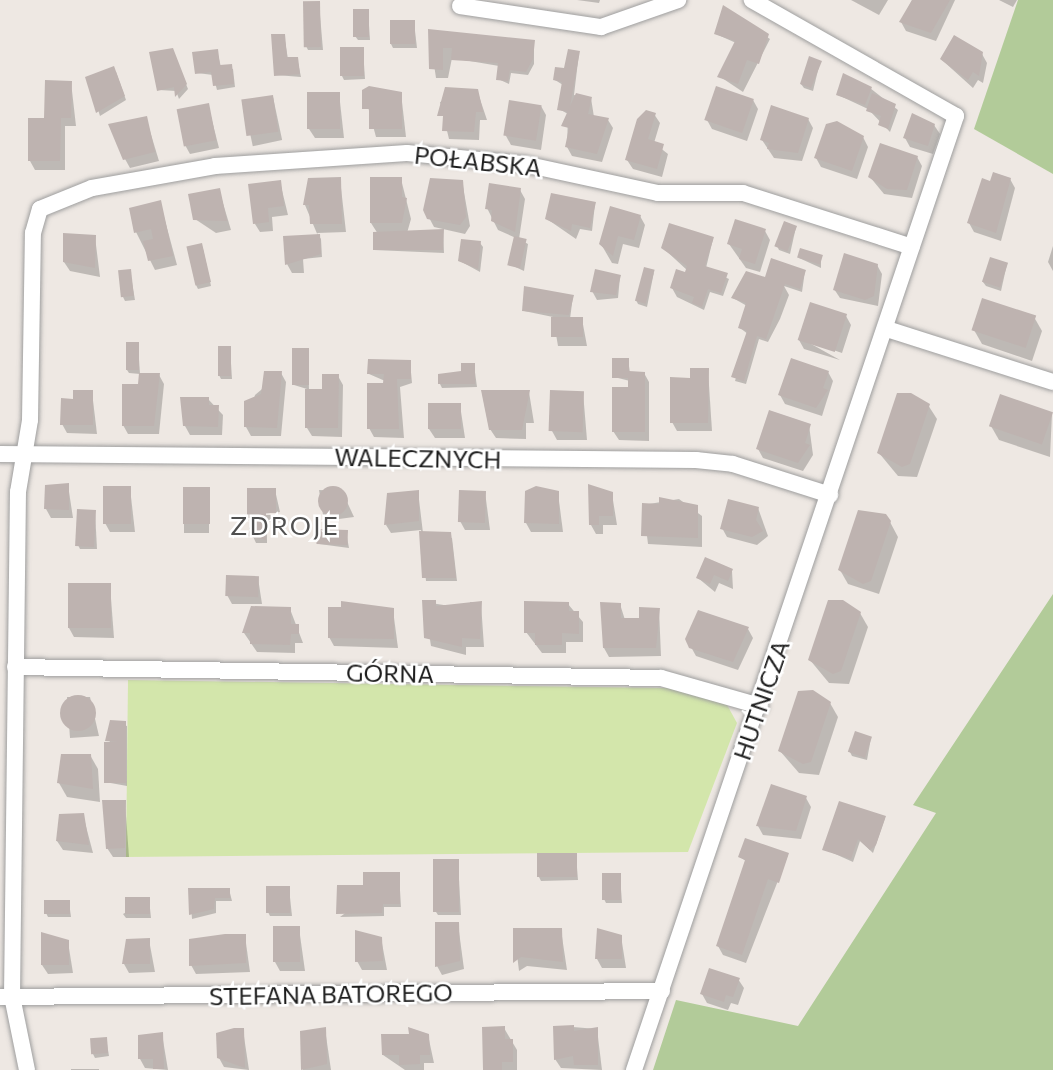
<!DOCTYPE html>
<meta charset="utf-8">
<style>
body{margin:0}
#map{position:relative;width:1053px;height:1070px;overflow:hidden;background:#eee8e3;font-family:Commissioner,sans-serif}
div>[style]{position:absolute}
.grass>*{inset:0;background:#d3e6ab}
.forest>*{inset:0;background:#b2cb99}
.shadow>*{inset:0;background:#0003;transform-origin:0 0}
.building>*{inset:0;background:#beb3b0;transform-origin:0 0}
.round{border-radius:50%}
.roads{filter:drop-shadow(0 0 2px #9e9e9e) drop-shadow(0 0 2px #9e9e9e)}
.minor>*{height:16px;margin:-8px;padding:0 8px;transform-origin:8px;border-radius:8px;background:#fff}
span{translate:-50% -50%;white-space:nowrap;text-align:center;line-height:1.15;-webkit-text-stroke:5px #fff;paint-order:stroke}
.street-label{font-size:24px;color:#1d1d1d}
.neighbourhood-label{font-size:26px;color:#505050;letter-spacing:2px}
</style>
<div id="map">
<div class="grass">
<i style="clip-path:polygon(128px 680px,668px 688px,726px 703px,737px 723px,688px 852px,126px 857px)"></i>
</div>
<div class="forest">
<i style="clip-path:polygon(1018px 0,1053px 0,1053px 174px,974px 129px)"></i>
<i style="clip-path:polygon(1053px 594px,1053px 1070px,653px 1070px,676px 1000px,798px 1026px,936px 813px,913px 805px)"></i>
</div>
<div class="shadow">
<i style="clip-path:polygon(577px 0,600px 0,599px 3px)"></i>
<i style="clip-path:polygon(851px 0,888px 0,879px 15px)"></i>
<i style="clip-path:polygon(912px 0,955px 0,936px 41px,906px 31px,901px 22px)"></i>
<i style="clip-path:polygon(999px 0,1017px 0,1013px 7px)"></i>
<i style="clip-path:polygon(319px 3px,323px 50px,308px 50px,306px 46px)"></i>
<i style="clip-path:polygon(724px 7px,770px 39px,743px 92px,719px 76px,736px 43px,716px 34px)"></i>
<i style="clip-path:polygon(368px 11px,370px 40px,358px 40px,355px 36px)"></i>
<i style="clip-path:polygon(414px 22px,417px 48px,393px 48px,391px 44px)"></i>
<i style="clip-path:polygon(429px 31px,534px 41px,534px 64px,528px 75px,511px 73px,509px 84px,498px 79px,499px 66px,452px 58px,448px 78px,436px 78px)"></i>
<i style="clip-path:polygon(284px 35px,288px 59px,297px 58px,301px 77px,276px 75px)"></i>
<i style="clip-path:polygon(363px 49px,365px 79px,344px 80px,342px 76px)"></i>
<i style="clip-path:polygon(217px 51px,221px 67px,233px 69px,235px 87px,217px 90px,213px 75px,197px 73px)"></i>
<i style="clip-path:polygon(579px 53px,574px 95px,591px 98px,594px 117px,608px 120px,613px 128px,602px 162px,572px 156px,567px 147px,568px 114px,559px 109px,563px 85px,555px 80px)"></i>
<i style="clip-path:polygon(174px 54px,188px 89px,179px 99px,176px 91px,159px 90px)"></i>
<i style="clip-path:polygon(982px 54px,987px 63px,983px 83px,978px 80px,973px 88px,942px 60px)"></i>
<i style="clip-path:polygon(820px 62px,813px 91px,804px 88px,801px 84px)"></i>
<i style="clip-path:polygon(116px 72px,126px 100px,100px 116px,88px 78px)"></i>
<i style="clip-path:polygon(71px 82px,76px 126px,65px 126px,65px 170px,35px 170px,30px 161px)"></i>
<i style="clip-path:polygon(870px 88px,898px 110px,890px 132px,868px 109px,838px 95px)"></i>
<i style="clip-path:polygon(477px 90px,487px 120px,480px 120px,479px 140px,449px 139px,440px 102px)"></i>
<i style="clip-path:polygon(364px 92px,401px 93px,406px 137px,376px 137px)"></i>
<i style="clip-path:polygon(339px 93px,344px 138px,315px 138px,309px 129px)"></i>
<i style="left:273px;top:97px;width:44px;height:30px;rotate:78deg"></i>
<i style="clip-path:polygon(753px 100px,758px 109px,747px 141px,712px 129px,707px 120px)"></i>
<i style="clip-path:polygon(208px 105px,219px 148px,190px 154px,185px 145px)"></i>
<i style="clip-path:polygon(541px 106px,546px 115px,541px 150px,511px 145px,506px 136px)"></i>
<i style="clip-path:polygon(654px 114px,660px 123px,654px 143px,668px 154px,662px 177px,633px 169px,627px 160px)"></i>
<i style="clip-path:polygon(146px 118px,159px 161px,130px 168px,125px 159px)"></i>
<i style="clip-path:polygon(808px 119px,813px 128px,802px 161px,774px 158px,762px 140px)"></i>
<i style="clip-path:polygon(934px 125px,940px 134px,933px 154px,910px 147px,905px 138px)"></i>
<i style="clip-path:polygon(863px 137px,868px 147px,857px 179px,821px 167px,816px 158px)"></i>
<i style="clip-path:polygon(917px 157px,922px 166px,912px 198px,884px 194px,870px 177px)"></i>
<i style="clip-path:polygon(340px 179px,346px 232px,317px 233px,321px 239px,322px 257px,303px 259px,304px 273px,292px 273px,287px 264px,318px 236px,305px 205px)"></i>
<i style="clip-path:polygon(401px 179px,411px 219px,407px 233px,443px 231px,444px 253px,374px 250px,378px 234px,371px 223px)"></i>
<i style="clip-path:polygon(1010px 179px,1015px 188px,1001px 241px,974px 232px,969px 223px,991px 183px)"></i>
<i style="clip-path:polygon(462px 181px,470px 226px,465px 234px,434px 227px,425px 210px)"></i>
<i style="clip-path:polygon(280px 182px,288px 215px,272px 217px,273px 231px,260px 232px,255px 224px)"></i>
<i style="clip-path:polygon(219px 190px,231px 230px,216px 233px,195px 219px)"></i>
<i style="clip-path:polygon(520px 190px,525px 199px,519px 239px,528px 244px,524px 271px,511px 265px,516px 238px,498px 230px,487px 208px)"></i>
<i style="clip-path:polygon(160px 202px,177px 265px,155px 270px,136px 232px)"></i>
<i style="clip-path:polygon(595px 204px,592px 231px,580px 229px,576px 239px,547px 219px)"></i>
<i style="clip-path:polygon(640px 216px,645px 225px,639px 248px,623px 244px,618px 264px,612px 263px,601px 244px)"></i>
<i style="clip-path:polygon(796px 227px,790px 254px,779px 250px,777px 246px)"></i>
<i style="clip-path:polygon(765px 231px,770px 240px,760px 272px,746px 268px,729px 244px)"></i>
<i style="clip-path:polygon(95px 237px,100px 277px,70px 271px,64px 262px)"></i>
<i style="clip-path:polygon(713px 239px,706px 268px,729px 279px,723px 296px,710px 292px,704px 310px,677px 297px,672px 288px,688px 271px,663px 248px)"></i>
<i style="clip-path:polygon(480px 243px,483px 247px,480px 272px,460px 261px)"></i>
<i style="clip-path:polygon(1053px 246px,1053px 271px,1048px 262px)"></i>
<i style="clip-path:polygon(203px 249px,211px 286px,198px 289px,196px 285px)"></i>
<i style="clip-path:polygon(821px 256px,821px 268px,799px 258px)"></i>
<i style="clip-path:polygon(1007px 264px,1001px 291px,986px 286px,983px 282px)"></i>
<i style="clip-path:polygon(877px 265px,882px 274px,878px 306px,840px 298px,834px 289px)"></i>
<i style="clip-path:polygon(130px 271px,135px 300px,125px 301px,123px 297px)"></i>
<i style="clip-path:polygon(805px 271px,802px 292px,784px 286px,789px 295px,780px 319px,768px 342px,759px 339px,746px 384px,735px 381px,748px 334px,740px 328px,747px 306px,733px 298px,767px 280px)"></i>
<i style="clip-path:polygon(654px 272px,647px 307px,638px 304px,636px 300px)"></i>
<i style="clip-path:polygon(620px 277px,618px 298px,597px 300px,592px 291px)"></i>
<i style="clip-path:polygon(573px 296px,570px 319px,582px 319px,587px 346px,558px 346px,553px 317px,524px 311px)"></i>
<i style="clip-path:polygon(846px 316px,851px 325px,842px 353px,804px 340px,840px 360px,804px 349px,799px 340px)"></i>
<i style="clip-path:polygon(1034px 317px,1042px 331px,1032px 361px,982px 344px,974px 330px)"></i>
<i style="clip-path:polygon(138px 344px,140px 374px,129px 373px,127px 370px)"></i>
<i style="clip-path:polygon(230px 348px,232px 379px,221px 379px,219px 375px)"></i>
<i style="clip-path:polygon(308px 350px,309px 390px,324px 391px,338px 376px,343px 385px,342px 437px,312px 436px,307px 428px,307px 389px,294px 385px)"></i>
<i style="clip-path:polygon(628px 359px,630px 373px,644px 373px,649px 382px,649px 441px,619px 440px,613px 431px,630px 381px,614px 377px)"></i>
<i style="clip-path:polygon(410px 361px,412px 383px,400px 387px,404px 438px,374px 437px,369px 428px,392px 384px,369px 374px)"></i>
<i style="clip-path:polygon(474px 365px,477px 387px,442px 388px,440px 384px)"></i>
<i style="clip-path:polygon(708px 370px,712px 431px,677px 431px,672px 422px,691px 380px)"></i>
<i style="clip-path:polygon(828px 372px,833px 381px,822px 416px,785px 404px,780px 395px)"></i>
<i style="clip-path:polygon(281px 373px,286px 382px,281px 436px,251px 436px,246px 427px,255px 395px)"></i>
<i style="clip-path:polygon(159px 375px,164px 384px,159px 434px,128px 434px,123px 425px,140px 386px)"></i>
<i style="clip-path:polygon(92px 392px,97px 434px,67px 433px,62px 424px,74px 400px)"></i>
<i style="clip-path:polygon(529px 392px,534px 423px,526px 423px,526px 439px,496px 438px,490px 429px)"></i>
<i style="clip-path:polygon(583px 392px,587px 440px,557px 440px,552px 431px)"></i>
<i style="clip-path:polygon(208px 399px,223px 415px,222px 435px,190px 435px,185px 426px)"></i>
<i style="clip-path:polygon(460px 405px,465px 438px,435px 438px,429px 429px)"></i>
<i style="clip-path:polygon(928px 405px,937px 419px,917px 477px,898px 476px,879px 453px)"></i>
<i style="clip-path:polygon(1052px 413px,1050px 457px,999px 440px,991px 426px)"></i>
<i style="clip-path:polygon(809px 425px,813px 455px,803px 471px,763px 458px,758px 449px)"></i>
<i style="clip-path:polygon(68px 485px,73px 518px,51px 518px,46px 509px)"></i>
<i style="clip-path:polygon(130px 488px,135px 532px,110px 532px,105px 523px)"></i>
<i style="left:184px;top:489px;width:25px;height:44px"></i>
<i style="clip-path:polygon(275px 490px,280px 512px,251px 515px,280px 515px,280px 522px,267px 522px,267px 543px,256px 543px,249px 528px,257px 522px,249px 513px)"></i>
<i style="clip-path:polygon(319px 490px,342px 491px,354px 517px,324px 521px)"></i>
<i style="clip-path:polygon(418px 491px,423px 533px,452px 538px,457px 581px,426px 581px,421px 530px,391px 533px,386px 525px)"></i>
<i style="clip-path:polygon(485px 492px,490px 530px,465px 530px,460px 521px)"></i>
<i style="clip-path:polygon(558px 493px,563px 532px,531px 532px,526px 523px)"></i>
<i style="clip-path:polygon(612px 494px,617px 525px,603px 525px,603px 534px,596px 534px,591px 525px)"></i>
<i style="clip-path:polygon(679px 499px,702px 516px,702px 547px,648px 544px,643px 505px)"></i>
<i style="clip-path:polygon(758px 508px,768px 536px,757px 545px,727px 537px,722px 528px)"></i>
<i style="clip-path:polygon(95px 511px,97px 549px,80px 549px,78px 545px)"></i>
<i style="clip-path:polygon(890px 522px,898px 537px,879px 594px,848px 584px,840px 570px)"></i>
<i style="clip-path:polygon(346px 532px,349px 548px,319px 544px)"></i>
<i style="clip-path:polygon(732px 571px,733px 589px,719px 583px,715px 592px,698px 578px)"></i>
<i style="clip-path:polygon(258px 578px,262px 604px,232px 604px,227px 595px)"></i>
<i style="clip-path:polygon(110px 585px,114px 638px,74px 637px,69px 628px)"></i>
<i style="clip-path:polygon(424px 602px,470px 609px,470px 602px,481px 603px,484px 647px,466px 647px,466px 655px,431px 646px)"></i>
<i style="clip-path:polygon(568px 604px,583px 622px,583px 642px,566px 642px,566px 653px,542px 653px,526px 632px)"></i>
<i style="clip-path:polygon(620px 604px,625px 620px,641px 620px,659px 609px,661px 656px,609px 657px,604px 648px)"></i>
<i style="clip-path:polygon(290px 609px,303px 643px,295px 643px,295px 653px,257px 652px,244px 633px)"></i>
<i style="clip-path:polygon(393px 610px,398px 648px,334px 646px,329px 637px)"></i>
<i style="clip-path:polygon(860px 613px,868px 627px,849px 684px,829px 683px,810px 660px)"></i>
<i style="clip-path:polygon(748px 629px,753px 638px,738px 670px,696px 656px,691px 647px)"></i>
<i style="clip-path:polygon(67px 697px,90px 697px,99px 736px,70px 738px)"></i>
<i style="clip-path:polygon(830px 703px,838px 717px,819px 775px,799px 773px,780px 751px)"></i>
<i style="clip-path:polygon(112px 722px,127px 726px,127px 786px,105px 782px)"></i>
<i style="clip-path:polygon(871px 738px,867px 760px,852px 756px,850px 752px)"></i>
<i style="clip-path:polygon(90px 755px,98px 769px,100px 802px,67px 797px,59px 783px)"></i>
<i style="clip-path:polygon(806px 798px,811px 807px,801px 839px,763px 835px,758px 826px)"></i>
<i style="clip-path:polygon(125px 802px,129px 857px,113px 857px,107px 848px)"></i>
<i style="clip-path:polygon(83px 815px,93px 853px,63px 850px,57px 841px)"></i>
<i style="clip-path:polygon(885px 818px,873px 853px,860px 841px,853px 862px,824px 849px)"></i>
<i style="clip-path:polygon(576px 855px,578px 880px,541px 881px,539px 877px)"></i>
<i style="clip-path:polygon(788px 855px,746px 963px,723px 955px,718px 946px,746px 861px,740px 857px)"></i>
<i style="clip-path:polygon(458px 861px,461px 915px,438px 915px,436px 912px)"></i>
<i style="clip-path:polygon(399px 873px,401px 907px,384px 907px,384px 916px,340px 917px)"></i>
<i style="clip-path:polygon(620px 875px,622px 903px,606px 903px,604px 899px)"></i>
<i style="clip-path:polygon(289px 888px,292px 916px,270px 916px,268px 912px)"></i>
<i style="clip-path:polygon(229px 889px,232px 901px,216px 901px,216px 913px,192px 919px,190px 890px)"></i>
<i style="clip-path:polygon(149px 899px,151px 918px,126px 918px,123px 914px)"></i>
<i style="clip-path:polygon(69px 902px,71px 917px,48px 917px,46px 913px)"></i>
<i style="clip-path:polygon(458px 924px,464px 969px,442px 975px,437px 966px)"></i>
<i style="clip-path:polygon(299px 928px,305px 971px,280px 971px,275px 962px)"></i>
<i style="clip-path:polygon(514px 930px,561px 930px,567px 970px,527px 966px,519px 971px)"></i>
<i style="clip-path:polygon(245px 936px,250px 972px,196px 974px,191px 965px)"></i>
<i style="clip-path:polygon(621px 936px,626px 968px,602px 968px,597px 959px)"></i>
<i style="clip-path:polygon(381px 938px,387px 970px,362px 970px,357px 961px)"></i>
<i style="clip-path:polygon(149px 940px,155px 972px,129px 973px,124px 964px)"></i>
<i style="clip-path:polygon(68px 942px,73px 973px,48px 974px,42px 965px)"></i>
<i style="clip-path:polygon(738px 979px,744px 988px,738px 1005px,731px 1003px,728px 1010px,707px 1003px,702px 994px)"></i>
<i style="clip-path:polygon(573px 1027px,597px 1029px,602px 1070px,561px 1068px,555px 1059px)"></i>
<i style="clip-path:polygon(504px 1028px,517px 1050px,517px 1070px,484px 1070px)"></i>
<i style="clip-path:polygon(325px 1029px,331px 1070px,303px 1070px,302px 1033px)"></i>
<i style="clip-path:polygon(243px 1030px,249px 1070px,224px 1067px,219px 1058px)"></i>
<i style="clip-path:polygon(162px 1034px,168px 1070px,145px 1068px,140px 1059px)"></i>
<i style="clip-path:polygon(428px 1035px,434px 1063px,424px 1063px,424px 1070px,405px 1070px,383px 1055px)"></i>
<i style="clip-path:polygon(106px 1038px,109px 1056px,95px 1058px,93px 1054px)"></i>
<i style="left:71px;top:1069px;width:28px;height:1px"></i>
</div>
<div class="building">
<i style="clip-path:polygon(912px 0,950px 0,931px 33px,899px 22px)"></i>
<i style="left:320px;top:1px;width:46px;height:17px;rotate:89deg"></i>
<i style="clip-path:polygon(723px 5px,769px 34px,759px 64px,747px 60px,738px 84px,717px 77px,735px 41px,714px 34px)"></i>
<i style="left:353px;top:9px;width:16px;height:28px"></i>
<i style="left:390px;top:20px;width:25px;height:24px"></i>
<i style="clip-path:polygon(428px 29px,535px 40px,533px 59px,526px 72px,510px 70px,508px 81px,496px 80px,498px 63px,451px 60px,452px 48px,443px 48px,443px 70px,429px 69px)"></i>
<i style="clip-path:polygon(271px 34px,285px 34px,287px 57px,298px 57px,300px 74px,274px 76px)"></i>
<i style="clip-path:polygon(954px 35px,983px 52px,979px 76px,973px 72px,968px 80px,940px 59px)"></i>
<i style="left:364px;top:47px;width:29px;height:24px;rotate:90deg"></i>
<i style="clip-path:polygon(173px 48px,187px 84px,175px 97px,174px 87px,157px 91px,149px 52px)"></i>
<i style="clip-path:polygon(218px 49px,220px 65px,232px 64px,234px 84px,213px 86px,211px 72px,195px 74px,192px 52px)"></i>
<i style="clip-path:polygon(568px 49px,580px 51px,569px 112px,557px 110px,562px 82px,553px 80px,555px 67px,564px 68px)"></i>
<i style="clip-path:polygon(809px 56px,822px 61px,811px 88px,800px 84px)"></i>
<i style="clip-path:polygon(114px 66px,125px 96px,96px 113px,85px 77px)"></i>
<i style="clip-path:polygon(843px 73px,872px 87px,865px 105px,836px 95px)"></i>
<i style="clip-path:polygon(45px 80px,72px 81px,71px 118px,61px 118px,60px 161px,28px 161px,28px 118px,44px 118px)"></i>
<i style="clip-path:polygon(369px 86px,402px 92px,402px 129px,369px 129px,369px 109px,362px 109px,362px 90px)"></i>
<i style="left:716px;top:86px;width:40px;height:36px;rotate:19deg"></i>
<i style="clip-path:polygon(445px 87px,478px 89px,483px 112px,476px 112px,474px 132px,442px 131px,443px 116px,437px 116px)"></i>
<i style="left:340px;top:92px;width:37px;height:33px;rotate:90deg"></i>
<i style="clip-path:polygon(576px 93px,592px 97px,588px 114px,609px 118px,597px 154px,565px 147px,569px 128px,561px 126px)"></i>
<i style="clip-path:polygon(872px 93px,896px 104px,888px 129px,878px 125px,881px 116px,866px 111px)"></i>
<i style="left:273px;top:95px;width:37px;height:32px;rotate:82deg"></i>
<i style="left:509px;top:100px;width:33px;height:36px;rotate:9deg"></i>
<i style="left:209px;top:103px;width:38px;height:33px;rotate:79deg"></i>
<i style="clip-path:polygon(771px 105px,809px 118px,798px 153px,767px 149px,769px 143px,760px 140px)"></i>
<i style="clip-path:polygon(646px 110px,656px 113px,648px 139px,664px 144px,657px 169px,625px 160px,637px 119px)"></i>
<i style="clip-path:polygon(912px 113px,935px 124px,928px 146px,903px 138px)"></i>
<i style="clip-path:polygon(147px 116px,155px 152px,123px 160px,108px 124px)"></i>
<i style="clip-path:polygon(837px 121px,864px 136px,852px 171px,814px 158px,826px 124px)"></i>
<i style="clip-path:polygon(880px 143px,918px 156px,907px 190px,887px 189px,868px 177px)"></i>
<i style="clip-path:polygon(993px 172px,1011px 178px,996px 233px,967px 223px,982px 178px,990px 181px)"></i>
<i style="clip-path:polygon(341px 177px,342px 224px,310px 224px,309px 205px,303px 205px,308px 178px)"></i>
<i style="clip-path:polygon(370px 177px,402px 177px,402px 197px,407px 198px,402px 223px,370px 223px)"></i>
<i style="clip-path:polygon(430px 178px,463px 180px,466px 217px,460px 225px,427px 219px,423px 210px)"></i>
<i style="clip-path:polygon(281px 180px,284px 206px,268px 208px,269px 222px,253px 224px,248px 184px)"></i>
<i style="clip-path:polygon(489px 183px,521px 188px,515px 232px,491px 221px,492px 210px,485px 209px)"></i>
<i style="clip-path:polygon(220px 188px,227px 221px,193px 220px,188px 194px)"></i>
<i style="clip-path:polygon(551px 193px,596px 202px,590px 228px,572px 224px,571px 231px,545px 219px)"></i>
<i style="clip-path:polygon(161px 200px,173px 256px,148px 261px,143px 241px,153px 239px,151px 229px,134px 233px,129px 208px)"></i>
<i style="clip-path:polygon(610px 206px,641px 215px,634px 240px,618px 236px,613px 256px,599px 244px)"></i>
<i style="clip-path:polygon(735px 219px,766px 229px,755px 264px,739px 259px,742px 249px,727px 244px)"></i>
<i style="left:784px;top:221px;width:14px;height:27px;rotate:21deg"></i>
<i style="clip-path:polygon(669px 223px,714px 237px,705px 266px,728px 273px,721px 293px,708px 289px,702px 307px,692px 303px,694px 297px,670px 288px,676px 269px,685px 272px,687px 266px,661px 248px)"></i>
<i style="clip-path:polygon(444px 229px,443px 250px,373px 250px,373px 232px)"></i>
<i style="clip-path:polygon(63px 233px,96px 235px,95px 268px,63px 262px)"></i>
<i style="clip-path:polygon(320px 234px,321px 254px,285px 265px,283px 236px)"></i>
<i style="left:514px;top:236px;width:13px;height:30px;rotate:13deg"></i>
<i style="clip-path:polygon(461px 239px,481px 241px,478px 269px,458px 261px)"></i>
<i style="left:202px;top:243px;width:40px;height:16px;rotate:77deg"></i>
<i style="left:800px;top:248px;width:24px;height:10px;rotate:17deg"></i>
<i style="clip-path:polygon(844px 253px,878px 264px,874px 296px,865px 300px,833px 290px)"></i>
<i style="left:990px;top:257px;width:19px;height:26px;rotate:18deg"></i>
<i style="clip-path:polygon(771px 258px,806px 270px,800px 289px,785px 284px,766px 339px,757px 336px,744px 381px,731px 377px,747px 331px,738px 328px,746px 303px,731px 298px,746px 271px,765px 277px)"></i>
<i style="left:644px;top:267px;width:11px;height:35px;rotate:15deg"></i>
<i style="left:131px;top:269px;width:27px;height:13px;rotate:84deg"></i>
<i style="clip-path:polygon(595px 269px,621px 275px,616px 295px,590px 292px)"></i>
<i style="clip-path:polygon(524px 286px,574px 295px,569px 315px,522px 311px)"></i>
<i style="left:982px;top:298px;width:57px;height:34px;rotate:18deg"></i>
<i style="left:810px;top:302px;width:39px;height:40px;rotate:18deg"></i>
<i style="left:551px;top:317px;width:32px;height:20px"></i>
<i style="left:126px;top:342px;width:13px;height:28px"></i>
<i style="left:218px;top:346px;width:13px;height:30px"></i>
<i style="left:292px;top:348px;width:17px;height:37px"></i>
<i style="clip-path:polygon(612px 358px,629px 358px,629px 371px,645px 372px,645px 432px,612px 432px,612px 387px,628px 387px,628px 378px,612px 378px)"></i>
<i style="clip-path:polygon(791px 358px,829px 371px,823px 388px,828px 390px,816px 408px,778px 395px)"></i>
<i style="clip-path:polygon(368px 359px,411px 360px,411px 379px,397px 379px,399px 429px,367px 429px,367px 383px,383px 383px,384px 374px,367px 374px)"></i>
<i style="clip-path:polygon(461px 363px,475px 363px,475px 384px,438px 384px,438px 374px,461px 371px)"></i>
<i style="clip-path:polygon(690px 368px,709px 368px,708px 423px,670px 423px,670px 377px,690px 378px)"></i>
<i style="clip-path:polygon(264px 371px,282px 371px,277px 428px,244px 427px,244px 401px,261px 394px)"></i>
<i style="clip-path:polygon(139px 373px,160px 373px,154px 426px,122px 426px,122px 384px,138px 384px)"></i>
<i style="clip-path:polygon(322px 374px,339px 374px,338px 428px,305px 428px,305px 389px,322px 389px)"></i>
<i style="clip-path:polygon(73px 390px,93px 390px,93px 425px,60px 425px,61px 398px,73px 399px)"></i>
<i style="clip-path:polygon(481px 390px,530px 390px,522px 430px,489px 430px)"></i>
<i style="left:550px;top:390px;width:34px;height:41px;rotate:2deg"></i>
<i style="clip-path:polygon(897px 393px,911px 393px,930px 404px,910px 464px,902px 467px,877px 453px)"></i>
<i style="left:1000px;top:394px;width:56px;height:34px;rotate:19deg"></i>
<i style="clip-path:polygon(180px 397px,209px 397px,209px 405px,219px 405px,218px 427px,183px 426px)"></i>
<i style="left:428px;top:403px;width:33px;height:26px"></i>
<i style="clip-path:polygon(769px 410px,811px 424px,805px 443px,810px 445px,798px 463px,756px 449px)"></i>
<i style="clip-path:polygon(69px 483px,69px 510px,44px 509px,45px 485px)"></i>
<i style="clip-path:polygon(588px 484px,613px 492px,613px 516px,599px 516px,599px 525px,589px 525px)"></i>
<i class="round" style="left:318px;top:486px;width:30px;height:30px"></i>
<i style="left:103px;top:486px;width:28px;height:38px"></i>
<i style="clip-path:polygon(536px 486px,559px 491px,559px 524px,524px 523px,525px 491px)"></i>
<i style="left:183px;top:487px;width:27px;height:37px"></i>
<i style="clip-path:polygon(247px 488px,276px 488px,276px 513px,266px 513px,266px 540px,247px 536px,256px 518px,247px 518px)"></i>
<i style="clip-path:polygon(419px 490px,419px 521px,384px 525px,387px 493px)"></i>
<i style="left:459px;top:490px;width:27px;height:32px;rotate:2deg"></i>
<i style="clip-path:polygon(659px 497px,698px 505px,698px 538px,641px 536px,642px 503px,659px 504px)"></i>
<i style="clip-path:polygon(728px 499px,759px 507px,756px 520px,763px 531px,752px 537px,720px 529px)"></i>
<i style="left:77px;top:509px;width:19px;height:37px;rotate:3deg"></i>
<i style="clip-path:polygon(858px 510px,886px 514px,891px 521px,871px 581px,863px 584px,838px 570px)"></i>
<i style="left:317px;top:529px;width:31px;height:15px;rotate:2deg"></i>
<i style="clip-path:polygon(419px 531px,451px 532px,456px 578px,422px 578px)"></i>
<i style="clip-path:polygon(705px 557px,733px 569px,728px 581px,714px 575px,710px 584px,696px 578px)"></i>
<i style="left:226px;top:575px;width:33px;height:21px;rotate:2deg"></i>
<i style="left:68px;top:583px;width:43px;height:45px"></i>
<i style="clip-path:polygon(422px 600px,436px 600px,436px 606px,482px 601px,480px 639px,462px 638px,462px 647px,424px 638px)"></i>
<i style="clip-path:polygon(828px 600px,843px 600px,861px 612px,841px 671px,833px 674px,808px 660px)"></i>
<i style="clip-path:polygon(341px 601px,394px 608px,394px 639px,328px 638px,328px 607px,341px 607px)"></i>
<i style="clip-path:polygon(524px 601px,569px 602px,569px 611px,579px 611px,579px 634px,562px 633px,562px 645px,535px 645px,535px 633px,524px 633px)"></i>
<i style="clip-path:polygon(600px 602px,621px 603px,621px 618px,639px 618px,639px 607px,660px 608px,656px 648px,603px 648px)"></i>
<i style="clip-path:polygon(251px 606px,291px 607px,291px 624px,299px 624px,299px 634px,291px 634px,290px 645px,250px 644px,250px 633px,242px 633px)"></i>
<i style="clip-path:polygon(698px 610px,749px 627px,733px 662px,689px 648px,685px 639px)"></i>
<i style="clip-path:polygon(813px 690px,831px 702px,811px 762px,803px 764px,778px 751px,798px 691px)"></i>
<i class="round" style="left:60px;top:695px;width:36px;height:36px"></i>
<i style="clip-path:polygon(110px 720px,126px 721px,126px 783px,104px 783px,104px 742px,118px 742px,105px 741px)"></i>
<i style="left:855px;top:731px;width:18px;height:22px;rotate:19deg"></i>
<i style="clip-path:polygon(61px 754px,91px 754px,93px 789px,57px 783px)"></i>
<i style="clip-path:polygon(771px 784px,807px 796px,796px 831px,756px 826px)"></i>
<i style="clip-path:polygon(102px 800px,126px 800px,125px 848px,106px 849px)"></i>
<i style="clip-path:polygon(839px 801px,886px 816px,876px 845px,870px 850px,858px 839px,851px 859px,822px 850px)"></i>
<i style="clip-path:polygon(84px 813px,89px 845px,56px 841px,59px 814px)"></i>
<i style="clip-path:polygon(745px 838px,789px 853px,779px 883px,768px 879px,742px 955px,716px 946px,745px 860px,738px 857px)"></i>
<i style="left:537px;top:853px;width:40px;height:24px"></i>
<i style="left:433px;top:859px;width:26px;height:53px"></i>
<i style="clip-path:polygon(363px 872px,400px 872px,400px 904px,383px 904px,382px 913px,336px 914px,337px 885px,363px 885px)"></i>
<i style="left:602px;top:873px;width:19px;height:27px"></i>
<i style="left:266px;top:886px;width:24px;height:27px"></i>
<i style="clip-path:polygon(188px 888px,230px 888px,230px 898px,215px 898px,214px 909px,189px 915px)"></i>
<i style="left:125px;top:897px;width:25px;height:17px"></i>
<i style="left:44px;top:900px;width:26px;height:14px"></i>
<i style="clip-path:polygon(435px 922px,459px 922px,460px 961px,435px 967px)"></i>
<i style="left:273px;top:926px;width:27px;height:36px"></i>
<i style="clip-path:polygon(513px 928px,562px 928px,563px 962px,521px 957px,513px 963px)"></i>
<i style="clip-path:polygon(597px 928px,622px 935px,622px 959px,595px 959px)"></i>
<i style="clip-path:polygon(355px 930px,382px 937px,383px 961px,355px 962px)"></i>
<i style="clip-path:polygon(41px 932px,69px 940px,69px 965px,41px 965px)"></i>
<i style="clip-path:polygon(225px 934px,246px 934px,246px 963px,189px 966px,189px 939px)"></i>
<i style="clip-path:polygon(150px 938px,150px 964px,122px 964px,126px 939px)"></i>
<i style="clip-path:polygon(709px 968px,740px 978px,733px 997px,726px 995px,724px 1002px,700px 994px)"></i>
<i style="clip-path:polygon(574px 1025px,574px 1031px,598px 1027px,598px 1065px,574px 1065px,573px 1056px,554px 1060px,553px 1026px)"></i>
<i style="clip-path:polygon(505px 1026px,505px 1039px,513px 1039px,513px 1062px,502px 1062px,502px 1070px,483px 1070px,482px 1027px)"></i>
<i style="clip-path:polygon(326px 1027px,327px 1064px,301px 1070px,300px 1031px)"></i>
<i style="clip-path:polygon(408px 1027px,429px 1034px,430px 1055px,420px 1055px,420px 1064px,399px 1065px,399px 1055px,382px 1055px,381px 1034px,409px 1034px)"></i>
<i style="clip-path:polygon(234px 1028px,244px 1028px,245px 1068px,217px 1058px,216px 1033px)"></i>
<i style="clip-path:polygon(163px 1032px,164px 1069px,153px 1069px,153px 1059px,138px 1059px,138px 1035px)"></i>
<i style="left:107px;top:1037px;width:16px;height:17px;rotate:86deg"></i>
</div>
<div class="roads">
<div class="minor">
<i style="left:460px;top:6px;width:143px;rotate:8.5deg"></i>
<i style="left:601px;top:27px;width:82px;rotate:-19.3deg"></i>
<i style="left:887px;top:329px;width:174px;rotate:17.7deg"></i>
<i style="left:0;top:454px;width:696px;rotate:0.49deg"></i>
<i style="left:696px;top:460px;width:37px;rotate:6deg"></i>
<i style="left:733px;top:464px;width:102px;rotate:17.7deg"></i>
<i style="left:15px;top:667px;width:646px;rotate:0.98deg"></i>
<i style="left:661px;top:678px;width:103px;rotate:15.8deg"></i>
<i style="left:0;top:997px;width:662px;rotate:-0.52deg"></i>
<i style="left:27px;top:1070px;width:76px;rotate:-101.5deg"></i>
<i style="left:12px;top:996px;width:504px;rotate:-89.32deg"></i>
<i style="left:18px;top:492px;width:73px;rotate:-80.5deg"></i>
<i style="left:30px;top:420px;width:187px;rotate:-89.1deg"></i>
<i style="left:33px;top:233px;width:25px;rotate:-74deg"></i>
<i style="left:40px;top:209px;width:56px;rotate:-22deg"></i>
<i style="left:92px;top:188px;width:125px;rotate:-10.1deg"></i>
<i style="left:215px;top:166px;width:192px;rotate:-3.9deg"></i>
<i style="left:407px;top:153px;width:118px;rotate:5.4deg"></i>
<i style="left:524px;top:164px;width:137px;rotate:12.2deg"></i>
<i style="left:658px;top:193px;width:85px"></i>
<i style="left:743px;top:193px;width:177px;rotate:17.7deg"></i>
<i style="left:634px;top:1070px;width:1007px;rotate:-71.35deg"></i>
<i style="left:956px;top:116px;width:235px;rotate:-150.4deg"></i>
</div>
</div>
<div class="street-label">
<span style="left:478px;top:161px;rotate:6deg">POŁABSKA</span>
<span style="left:418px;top:458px;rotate:1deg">WALECZNYCH</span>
<span style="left:390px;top:673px;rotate:1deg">GÓRNA</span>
<span style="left:761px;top:700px;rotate:-71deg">HUTNICZA</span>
<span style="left:331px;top:994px;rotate:-1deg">STEFANA BATOREGO</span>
</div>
<div class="neighbourhood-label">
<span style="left:285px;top:525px">ZDROJE</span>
</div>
</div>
